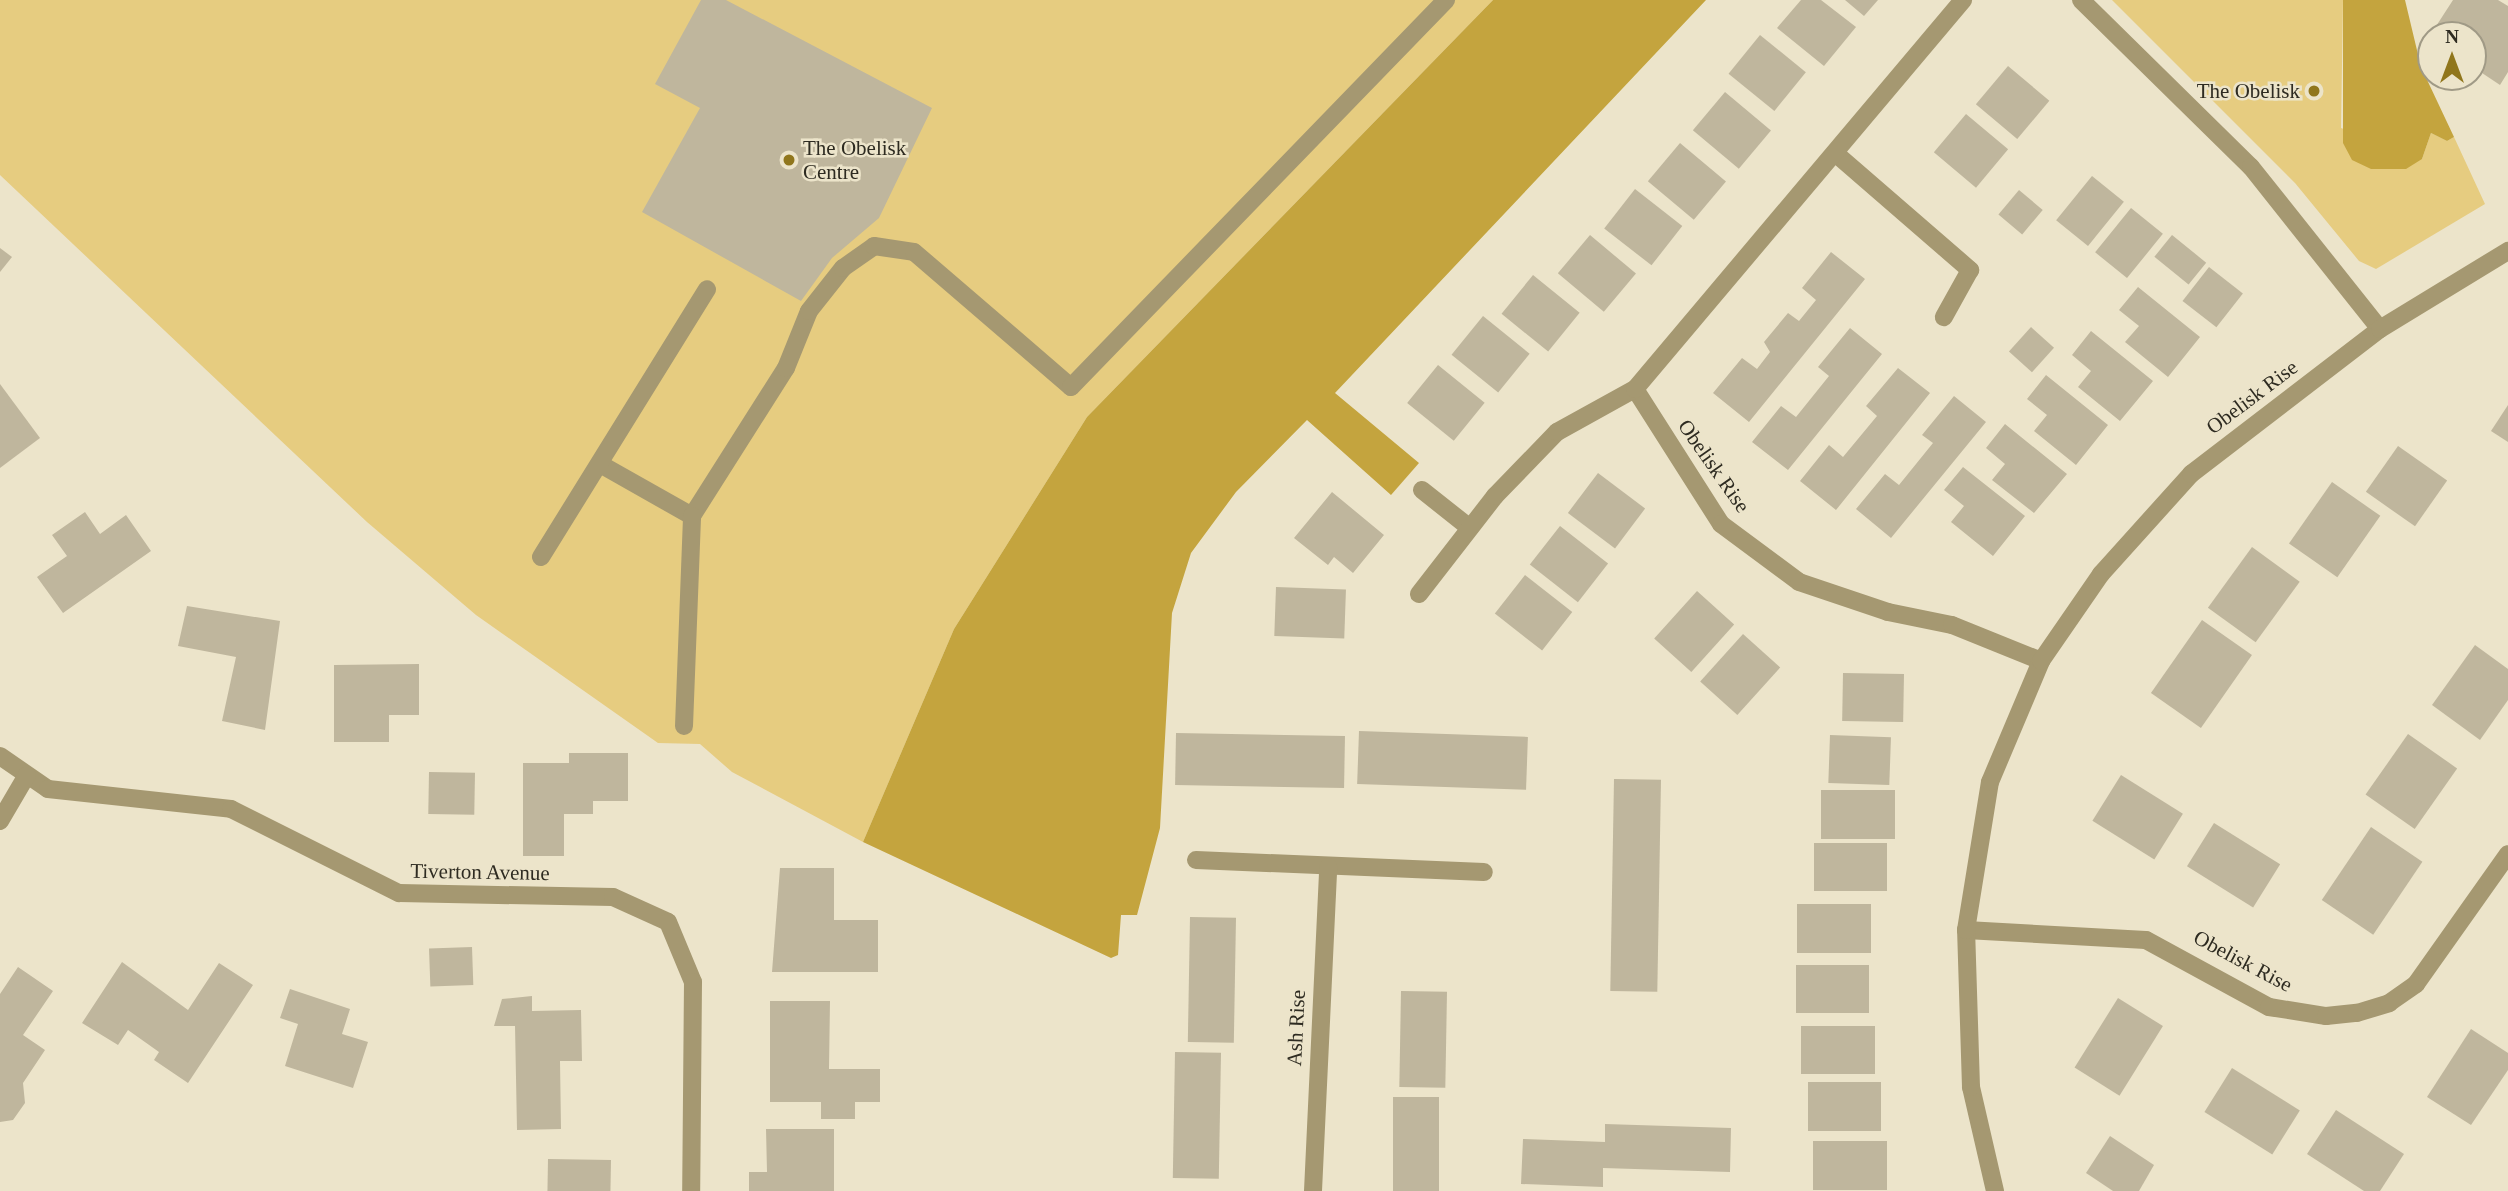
<!DOCTYPE html>
<style>
body{margin:0}
#map{position:relative;width:2508px;height:1191px;overflow:hidden;background:#ece4ca;font-family:"Times New Roman",serif}
div>[style]{position:absolute}
.green>*{inset:0;background:#e6cc80}
.forest>*{inset:0;background:#c4a43e}
.building>*{inset:0;background:#bfb69d;transform-origin:0 0}
.minor>*{height:18px;margin:-9px;padding:0 9px;transform-origin:9px;border-radius:9px;background:#a59871}
.dots>*{width:19px;height:19px;translate:-50% -50%;box-sizing:border-box;border:4px solid #ece4ca;border-radius:50%}
span{translate:-50% -50%;white-space:nowrap;text-align:center;line-height:1.15;-webkit-text-stroke:5px #ece4ca;paint-order:stroke}
.poi-label{font-size:21px;color:#2e2b21}
.right{translate:-100% -50%;text-align:right}
.left{translate:0 -50%;text-align:left}
.street-label{font-size:21px;color:#2e2b21}
.north{position:absolute;left:2417px;top:21px;width:70px;height:70px;box-sizing:border-box;background:#ece4ca;border:2px solid #a09a86;border-radius:50%;rotate:0deg;font-size:19px;font-weight:700;line-height:28px;text-align:center;color:#2e2b21}
.north::after{content:'';display:block;margin:auto;width:24px;height:32px;background:#90761c;clip-path:polygon(50% 0,100% 100%,50% 72%,0 100%)}
</style>
<div id="map">
<div class="green">
<i style="clip-path:polygon(0 0,1493px 0,1087px 417px,954px 629px,863px 842px,732px 772px,700px 744px,658px 743px,476px 615px,367px 522px,0 175px)"></i>
<i style="clip-path:polygon(2112px 0,2343px 0,2341px 128px,2422px 159px,2431px 133px,2447px 141px,2454px 137px,2485px 204px,2376px 269px,2359px 261px,2295px 183px)"></i>
</div>
<div class="forest">
<i style="clip-path:polygon(1493px 0,1706px 0,1335px 393px,1419px 463px,1391px 495px,1307px 420px,1236px 492px,1191px 553px,1172px 613px,1160px 828px,1137px 915px,1121px 915px,1118px 955px,1111px 958px,863px 842px,954px 629px,1087px 417px)"></i>
<i style="clip-path:polygon(2343px 0,2405px 0,2421px 67px,2454px 137px,2447px 141px,2431px 133px,2422px 159px,2406px 169px,2371px 169px,2352px 160px,2343px 143px)"></i>
</div>
<div class="building">
<i style="clip-path:polygon(701px 0,726px 0,932px 108px,879px 218px,832px 258px,801px 301px,642px 212px,700px 108px,655px 84px)"></i>
<i style="clip-path:polygon(1801px 0,1821px 0,1856px 27px,1824px 66px,1777px 28px)"></i>
<i style="clip-path:polygon(1845px 0,1878px 0,1864px 16px)"></i>
<i style="clip-path:polygon(2453px 0,2498px 0,2508px 6px,2508px 72px,2500px 85px,2473px 67px,2473px 35px,2431px 34px)"></i>
<i style="left:1760px;top:35px;width:59px;height:50px;rotate:39deg"></i>
<i style="left:2008px;top:66px;width:54px;height:50px;rotate:40deg"></i>
<i style="left:1725px;top:92px;width:60px;height:50px;rotate:40deg"></i>
<i style="left:1966px;top:114px;width:55px;height:50px;rotate:40deg"></i>
<i style="left:1680px;top:143px;width:60px;height:50px;rotate:40deg"></i>
<i style="left:2092px;top:176px;width:41px;height:57px;rotate:39deg"></i>
<i style="left:1635px;top:189px;width:60px;height:50px;rotate:38deg"></i>
<i style="left:2019px;top:190px;width:31px;height:32px;rotate:40deg"></i>
<i style="left:2131px;top:208px;width:41px;height:57px;rotate:39deg"></i>
<i style="left:1590px;top:235px;width:60px;height:50px;rotate:40deg"></i>
<i style="left:2172px;top:235px;width:44px;height:28px;rotate:39deg"></i>
<i style="clip-path:polygon(0 248px,12px 257px,0 272px)"></i>
<i style="clip-path:polygon(1831px 252px,1865px 279px,1749px 422px,1713px 393px,1742px 358px,1757px 369px,1770px 352px,1764px 342px,1788px 313px,1799px 321px,1816px 300px,1802px 288px)"></i>
<i style="left:2209px;top:267px;width:43px;height:43px;rotate:38deg"></i>
<i style="left:1533px;top:275px;width:60px;height:50px;rotate:39deg"></i>
<i style="clip-path:polygon(2138px 287px,2200px 337px,2168px 377px,2125px 342px,2139px 326px,2119px 310px)"></i>
<i style="left:1483px;top:316px;width:60px;height:50px;rotate:39deg"></i>
<i style="left:2031px;top:327px;width:31px;height:33px;rotate:42deg"></i>
<i style="clip-path:polygon(1850px 328px,1882px 354px,1788px 470px,1752px 442px,1781px 406px,1796px 417px,1829px 376px,1818px 367px)"></i>
<i style="clip-path:polygon(2091px 331px,2153px 381px,2120px 421px,2078px 387px,2091px 371px,2072px 355px)"></i>
<i style="left:1438px;top:365px;width:60px;height:49px;rotate:39deg"></i>
<i style="clip-path:polygon(1898px 368px,1930px 393px,1836px 510px,1800px 481px,1829px 445px,1843px 457px,1877px 416px,1866px 406px)"></i>
<i style="clip-path:polygon(2046px 375px,2108px 425px,2076px 465px,2034px 431px,2047px 415px,2027px 399px)"></i>
<i style="clip-path:polygon(0 384px,40px 438px,0 468px)"></i>
<i style="clip-path:polygon(1954px 396px,1986px 422px,1891px 538px,1856px 509px,1885px 474px,1899px 485px,1933px 443px,1922px 435px)"></i>
<i style="clip-path:polygon(2508px 405px,2508px 442px,2491px 431px)"></i>
<i style="clip-path:polygon(2005px 424px,2067px 474px,2034px 513px,1992px 480px,2005px 464px,1986px 448px)"></i>
<i style="left:2398px;top:446px;width:60px;height:56px;rotate:35deg"></i>
<i style="clip-path:polygon(1963px 467px,2025px 516px,1993px 556px,1951px 522px,1964px 506px,1944px 490px)"></i>
<i style="left:1598px;top:473px;width:59px;height:50px;rotate:37deg"></i>
<i style="left:2332px;top:482px;width:59px;height:75px;rotate:35deg"></i>
<i style="clip-path:polygon(1332px 492px,1384px 535px,1353px 573px,1334px 557px,1328px 565px,1294px 538px)"></i>
<i style="clip-path:polygon(85px 512px,100px 534px,126px 515px,151px 551px,63px 613px,37px 577px,67px 556px,52px 535px)"></i>
<i style="left:1560px;top:526px;width:61px;height:49px;rotate:38deg"></i>
<i style="left:2252px;top:547px;width:59px;height:75px;rotate:36deg"></i>
<i style="left:1525px;top:575px;width:60px;height:49px;rotate:38deg"></i>
<i style="left:1276px;top:587px;width:70px;height:49px;rotate:2deg"></i>
<i style="left:1697px;top:591px;width:50px;height:64px;rotate:42deg"></i>
<i style="clip-path:polygon(187px 606px,280px 621px,265px 730px,222px 721px,236px 657px,178px 646px)"></i>
<i style="left:2202px;top:620px;width:61px;height:89px;rotate:35deg"></i>
<i style="left:1743px;top:634px;width:50px;height:64px;rotate:42deg"></i>
<i style="clip-path:polygon(2475px 645px,2508px 669px,2508px 700px,2480px 740px,2432px 705px)"></i>
<i style="clip-path:polygon(419px 664px,419px 715px,389px 715px,389px 742px,334px 742px,334px 665px)"></i>
<i style="left:1843px;top:673px;width:61px;height:48px;rotate:1deg"></i>
<i style="left:1359px;top:731px;width:169px;height:53px;rotate:2deg"></i>
<i style="left:1176px;top:733px;width:169px;height:52px;rotate:1deg"></i>
<i style="left:2408px;top:734px;width:60px;height:74px;rotate:35deg"></i>
<i style="left:1830px;top:735px;width:61px;height:48px;rotate:2deg"></i>
<i style="clip-path:polygon(569px 753px,628px 753px,628px 801px,593px 801px,593px 814px,564px 814px,564px 856px,523px 856px,523px 763px,569px 763px)"></i>
<i style="left:429px;top:772px;width:46px;height:42px;rotate:1deg"></i>
<i style="left:2121px;top:775px;width:73px;height:54px;rotate:32deg"></i>
<i style="left:1614px;top:779px;width:47px;height:212px;rotate:1deg"></i>
<i style="left:1895px;top:790px;width:49px;height:74px;rotate:90deg"></i>
<i style="left:2214px;top:823px;width:78px;height:51px;rotate:32deg"></i>
<i style="left:2371px;top:827px;width:62px;height:88px;rotate:34deg"></i>
<i style="left:1814px;top:843px;width:73px;height:48px"></i>
<i style="clip-path:polygon(780px 868px,834px 868px,834px 920px,878px 920px,878px 972px,772px 972px)"></i>
<i style="left:1797px;top:904px;width:74px;height:49px"></i>
<i style="left:1190px;top:917px;width:46px;height:125px;rotate:1deg"></i>
<i style="left:472px;top:947px;width:38px;height:43px;rotate:88deg"></i>
<i style="clip-path:polygon(122px 962px,188px 1010px,219px 963px,253px 985px,188px 1083px,154px 1060px,159px 1052px,128px 1030px,118px 1045px,82px 1023px)"></i>
<i style="left:1796px;top:965px;width:73px;height:48px"></i>
<i style="clip-path:polygon(18px 967px,53px 991px,23px 1035px,45px 1050px,23px 1083px,25px 1103px,13px 1120px,0 1122px,0 994px)"></i>
<i style="clip-path:polygon(290px 989px,350px 1009px,342px 1034px,368px 1042px,353px 1088px,285px 1066px,298px 1024px,280px 1018px)"></i>
<i style="left:1401px;top:991px;width:46px;height:96px;rotate:1deg"></i>
<i style="clip-path:polygon(532px 996px,532px 1011px,581px 1010px,582px 1061px,560px 1061px,561px 1129px,517px 1130px,515px 1026px,494px 1026px,502px 999px)"></i>
<i style="left:2118px;top:998px;width:53px;height:82px;rotate:32deg"></i>
<i style="clip-path:polygon(770px 1001px,830px 1001px,829px 1069px,880px 1069px,880px 1102px,855px 1102px,855px 1119px,821px 1119px,821px 1102px,770px 1102px)"></i>
<i style="left:1801px;top:1026px;width:74px;height:48px"></i>
<i style="clip-path:polygon(2471px 1029px,2508px 1053px,2508px 1070px,2471px 1125px,2427px 1097px)"></i>
<i style="left:1175px;top:1052px;width:46px;height:126px;rotate:1deg"></i>
<i style="left:2232px;top:1068px;width:80px;height:52px;rotate:32deg"></i>
<i style="left:1808px;top:1082px;width:73px;height:49px"></i>
<i style="left:1393px;top:1097px;width:46px;height:94px"></i>
<i style="clip-path:polygon(2336px 1110px,2404px 1154px,2380px 1191px,2364px 1191px,2307px 1154px)"></i>
<i style="clip-path:polygon(1605px 1124px,1731px 1128px,1730px 1172px,1603px 1168px,1603px 1187px,1521px 1184px,1523px 1139px,1605px 1142px)"></i>
<i style="clip-path:polygon(766px 1129px,834px 1129px,834px 1191px,749px 1191px,749px 1172px,767px 1172px)"></i>
<i style="clip-path:polygon(2110px 1136px,2154px 1165px,2139px 1191px,2113px 1191px,2086px 1173px)"></i>
<i style="left:1813px;top:1141px;width:74px;height:49px"></i>
<i style="left:548px;top:1159px;width:63px;height:32px;rotate:1deg"></i>
</div>
<div class="minor">
<i style="left:2081px;top:0;width:238px;rotate:44.5deg"></i>
<i style="left:2251px;top:167px;width:207px;rotate:51.5deg"></i>
<i style="left:1835px;top:153px;width:179px;rotate:40.9deg"></i>
<i style="left:1970px;top:270px;width:54px;rotate:119deg"></i>
<i style="left:1635px;top:389px;width:160px;rotate:57.5deg"></i>
<i style="left:1721px;top:524px;width:97px;rotate:36.6deg"></i>
<i style="left:1799px;top:582px;width:94px;rotate:18.6deg"></i>
<i style="left:1888px;top:612px;width:65px;rotate:11.5deg"></i>
<i style="left:1952px;top:625px;width:96px;rotate:22deg"></i>
<i style="left:600px;top:464px;width:106px;rotate:29.5deg"></i>
<i style="left:692px;top:516px;width:175px;rotate:-57.6deg"></i>
<i style="left:786px;top:368px;width:61px;rotate:-68deg"></i>
<i style="left:809px;top:311px;width:55px;rotate:-51.7deg"></i>
<i style="left:843px;top:268px;width:38px;rotate:-35deg"></i>
<i style="left:874px;top:246px;width:40px;rotate:8.5deg"></i>
<i style="left:914px;top:252px;width:207px;rotate:40.7deg"></i>
<i style="left:1071px;top:387px;width:539px;rotate:-45.9deg"></i>
<i style="left:1422px;top:490px;width:61px;rotate:38.4deg"></i>
<i style="left:541px;top:557px;width:315px;rotate:-58.2deg"></i>
<i style="left:1419px;top:594px;width:124px;rotate:-52.2deg"></i>
<i style="left:1495px;top:496px;width:89px;rotate:-45.9deg"></i>
<i style="left:1557px;top:432px;width:89px;rotate:-28.9deg"></i>
<i style="left:1635px;top:389px;width:509px;rotate:-49.86deg"></i>
<i style="left:684px;top:726px;width:210px;rotate:-87.8deg"></i>
<i style="left:0;top:756px;width:58px;rotate:34.5deg"></i>
<i style="left:48px;top:789px;width:184px;rotate:6.2deg"></i>
<i style="left:231px;top:809px;width:188px;rotate:26.6deg"></i>
<i style="left:399px;top:893px;width:214px;rotate:1.1deg"></i>
<i style="left:613px;top:897px;width:60px;rotate:24.4deg"></i>
<i style="left:668px;top:922px;width:65px;rotate:67.4deg"></i>
<i style="left:693px;top:982px;width:209px;rotate:90.5deg"></i>
<i style="left:0;top:821px;width:53px;rotate:-59.6deg"></i>
<i style="left:1196px;top:860px;width:288px;rotate:2.4deg"></i>
<i style="left:1966px;top:930px;width:180px;rotate:3.2deg"></i>
<i style="left:2146px;top:940px;width:140px;rotate:28.6deg"></i>
<i style="left:2269px;top:1007px;width:58px;rotate:9deg"></i>
<i style="left:2326px;top:1016px;width:31px;rotate:-6deg"></i>
<i style="left:2357px;top:1013px;width:34px;rotate:-17deg"></i>
<i style="left:2389px;top:1003px;width:33px;rotate:-35deg"></i>
<i style="left:2416px;top:984px;width:159px;rotate:-54.7deg"></i>
<i style="left:1313px;top:1191px;width:324px;rotate:-87.3deg"></i>
<i style="left:1995px;top:1191px;width:107px;rotate:-103deg"></i>
<i style="left:1971px;top:1087px;width:157px;rotate:-91.8deg"></i>
<i style="left:1966px;top:930px;width:150px;rotate:-80.8deg"></i>
<i style="left:1990px;top:782px;width:131px;rotate:-67.1deg"></i>
<i style="left:2041px;top:661px;width:106px;rotate:-55.4deg"></i>
<i style="left:2101px;top:574px;width:135px;rotate:-48deg"></i>
<i style="left:2191px;top:474px;width:238px;rotate:-37.5deg"></i>
<i style="left:2380px;top:329px;width:150px;rotate:-31.4deg"></i>
</div>
<div class="dots">
<i style="left:2314px;top:91px;background:#90761c"></i>
<i style="left:789px;top:160px;background:#90761c"></i>
</div>
<div class="poi-label">
<span class="right" style="left:2300px;top:91px">The Obelisk</span>
<span class="left" style="left:803px;top:160px">The Obelisk<br>Centre</span>
</div>
<div class="street-label">
<span style="left:2252px;top:397px;rotate:-37deg">Obelisk Rise</span>
<span style="left:1714px;top:466px;rotate:55deg">Obelisk Rise</span>
<span style="left:480px;top:872px;rotate:1deg">Tiverton Avenue</span>
<span style="left:2243px;top:961px;rotate:28deg">Obelisk Rise</span>
<span style="left:1296px;top:1028px;rotate:-87deg">Ash Rise</span>
</div>
<div class="north">N</div>
</div>
